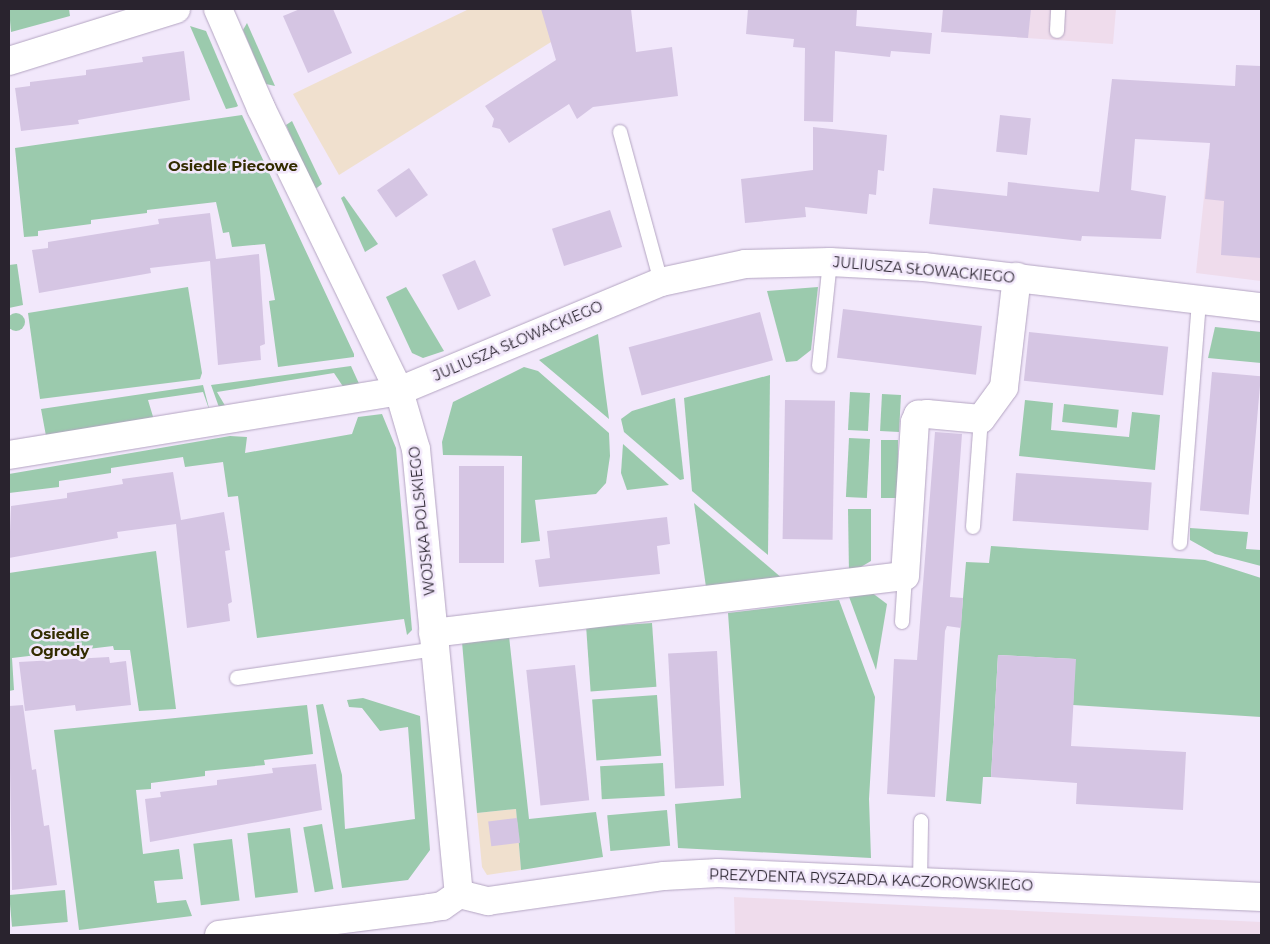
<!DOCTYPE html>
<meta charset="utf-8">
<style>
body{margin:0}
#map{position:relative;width:1270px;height:944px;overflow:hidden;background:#f2e8fb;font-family:Montserrat,sans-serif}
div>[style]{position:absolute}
.commercial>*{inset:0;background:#efdcec}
.industrial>*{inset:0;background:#f0e0ce}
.green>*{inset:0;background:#9bcaad;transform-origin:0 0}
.round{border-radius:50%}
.building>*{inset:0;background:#d5c5e3;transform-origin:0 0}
.roads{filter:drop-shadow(0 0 1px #b4a5c2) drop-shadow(0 0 1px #b4a5c2)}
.service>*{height:14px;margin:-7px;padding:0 7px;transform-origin:7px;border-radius:7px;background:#fff}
.minor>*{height:28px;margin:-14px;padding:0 14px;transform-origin:14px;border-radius:14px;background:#fff}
span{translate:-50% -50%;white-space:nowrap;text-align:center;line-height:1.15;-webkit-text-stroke:5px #f2e8fb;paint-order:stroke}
.street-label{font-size:14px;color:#29232e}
.neighbourhood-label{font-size:15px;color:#332c00;font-weight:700}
.frame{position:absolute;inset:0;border:10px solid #29232e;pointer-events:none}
</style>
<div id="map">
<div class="commercial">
<i style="clip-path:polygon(943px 9px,1116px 9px,1113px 44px,942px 32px)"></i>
<i style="clip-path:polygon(1208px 159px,1261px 162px,1261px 281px,1196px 273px)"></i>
<i style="clip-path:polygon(734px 897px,1261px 922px,1261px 935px,735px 935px)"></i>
</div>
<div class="industrial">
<i style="clip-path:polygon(469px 9px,576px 9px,579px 19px,551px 42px,339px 175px,293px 94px)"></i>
<i style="clip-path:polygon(516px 809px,521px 870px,487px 875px,482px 867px,477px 813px)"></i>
</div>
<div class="green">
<i style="clip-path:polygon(9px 9px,69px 9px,70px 16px,11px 32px)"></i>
<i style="clip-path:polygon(247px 23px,275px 86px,266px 84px,243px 30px)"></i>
<i style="clip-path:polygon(190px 26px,206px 31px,238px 106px,236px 107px,226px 109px)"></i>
<i style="clip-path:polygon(242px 115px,354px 354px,354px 357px,278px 367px,269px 301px,275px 300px,265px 244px,232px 247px,229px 232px,223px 233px,216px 202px,147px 210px,147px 213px,91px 220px,91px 224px,38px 231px,38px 236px,24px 237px,15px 148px)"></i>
<i style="clip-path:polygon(292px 121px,322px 184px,314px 190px,286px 125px)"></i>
<i style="clip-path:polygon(344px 196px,378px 244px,365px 252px,341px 198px)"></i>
<i style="clip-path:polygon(17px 264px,23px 305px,9px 308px,9px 265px)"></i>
<i style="clip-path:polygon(188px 287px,202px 373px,200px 379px,40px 399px,28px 313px)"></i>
<i style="clip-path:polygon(406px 287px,444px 351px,423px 358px,412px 353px,386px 297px)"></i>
<i style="clip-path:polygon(818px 287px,811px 350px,797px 361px,786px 362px,767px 291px)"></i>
<i class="round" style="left:7px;top:313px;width:18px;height:18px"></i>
<i style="clip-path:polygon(1215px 327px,1261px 332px,1261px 363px,1208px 358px)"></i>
<i style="clip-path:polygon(598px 334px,604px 382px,609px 419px,539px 360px)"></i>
<i style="clip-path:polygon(351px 366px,361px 388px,346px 391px,334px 373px,217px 392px,227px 409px,220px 410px,211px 385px)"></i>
<i style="clip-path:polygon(524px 367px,538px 371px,609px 433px,610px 456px,606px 483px,596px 494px,535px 500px,540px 541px,521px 543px,522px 456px,443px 455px,442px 442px,453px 402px)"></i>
<i style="clip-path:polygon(770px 375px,768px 555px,692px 491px,684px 398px)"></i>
<i style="clip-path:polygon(203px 385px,210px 412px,203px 392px,148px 400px,154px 420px,46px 436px,41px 409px)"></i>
<i style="left:850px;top:392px;width:20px;height:38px;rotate:3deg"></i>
<i style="left:882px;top:394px;width:19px;height:37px;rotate:3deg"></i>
<i style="clip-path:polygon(675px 398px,684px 479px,680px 480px,624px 432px,621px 419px,632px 411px)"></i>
<i style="clip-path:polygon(1025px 400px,1053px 403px,1051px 430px,1129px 437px,1132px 412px,1160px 415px,1155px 470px,1019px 456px)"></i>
<i style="left:1064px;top:404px;width:55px;height:18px;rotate:6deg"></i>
<i style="clip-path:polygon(382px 414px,396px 448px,412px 630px,407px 635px,404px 619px,257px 638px,238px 496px,228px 497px,223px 462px,185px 467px,183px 457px,111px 468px,111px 473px,59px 481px,59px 487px,9px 493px,9px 474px,230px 436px,247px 437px,245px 453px,352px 434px,358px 417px)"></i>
<i style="left:849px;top:438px;width:21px;height:59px;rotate:3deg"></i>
<i style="left:881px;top:440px;width:17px;height:58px"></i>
<i style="clip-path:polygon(623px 444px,669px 485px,627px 490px,621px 473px)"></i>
<i style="clip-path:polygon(694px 503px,790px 585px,707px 594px)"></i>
<i style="clip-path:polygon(848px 509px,871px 509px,871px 561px,849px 574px)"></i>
<i style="clip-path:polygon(1190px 528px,1248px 532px,1246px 549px,1261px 550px,1261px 566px,1215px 554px,1190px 540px)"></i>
<i style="clip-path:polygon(991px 546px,1205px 560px,1261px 578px,1261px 717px,1073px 705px,1075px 659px,998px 655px,991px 777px,983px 777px,981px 804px,946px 801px,966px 562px,989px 563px)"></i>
<i style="clip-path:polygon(156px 551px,176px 709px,139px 711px,130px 650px,114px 650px,113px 646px,12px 658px,14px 690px,9px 691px,9px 573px)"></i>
<i style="clip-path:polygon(871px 592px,887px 604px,876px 670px,848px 594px)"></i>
<i style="clip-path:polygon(839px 600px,875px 697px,869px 799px,871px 858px,678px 848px,675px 804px,741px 798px,728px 613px)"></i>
<i style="left:652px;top:623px;width:64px;height:66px;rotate:86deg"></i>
<i style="clip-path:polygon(509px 636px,529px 819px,596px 812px,603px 857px,521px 870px,516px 809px,477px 813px,462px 642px)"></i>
<i style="left:657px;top:695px;width:61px;height:65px;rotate:86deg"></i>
<i style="clip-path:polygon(363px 698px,420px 716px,430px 850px,408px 880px,342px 888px,316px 705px,323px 704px,342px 775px,345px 829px,415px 819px,408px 727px,380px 731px,362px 708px,349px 707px,347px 700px)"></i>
<i style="clip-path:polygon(307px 705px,313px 754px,264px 760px,265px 765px,205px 771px,205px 776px,151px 783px,151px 789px,136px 790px,143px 854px,179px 849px,183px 879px,154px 881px,157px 903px,186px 900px,192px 916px,79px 930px,54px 730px)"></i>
<i style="left:663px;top:763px;width:33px;height:63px;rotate:87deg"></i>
<i style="left:667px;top:810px;width:36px;height:60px;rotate:85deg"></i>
<i style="left:322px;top:824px;width:66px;height:19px;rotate:80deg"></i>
<i style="left:290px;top:828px;width:65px;height:43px;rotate:83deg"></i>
<i style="left:232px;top:839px;width:62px;height:39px;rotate:83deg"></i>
<i style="left:65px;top:890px;width:32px;height:56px;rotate:85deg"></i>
</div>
<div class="building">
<i style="clip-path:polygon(300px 9px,333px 9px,352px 53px,308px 73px,283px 16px)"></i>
<i style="clip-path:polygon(541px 9px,631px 9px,636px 52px,672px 47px,678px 96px,593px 107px,577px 119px,569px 104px,509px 143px,500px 129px,492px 127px,494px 119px,485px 106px,556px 60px)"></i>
<i style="clip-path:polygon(748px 9px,857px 9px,856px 26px,932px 33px,930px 54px,891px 51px,890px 57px,835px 51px,833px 122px,804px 121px,805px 48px,793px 47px,794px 39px,746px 34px)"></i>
<i style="clip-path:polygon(943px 9px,1031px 9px,1028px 38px,941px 32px)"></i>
<i style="clip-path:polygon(184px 51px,190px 100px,78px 120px,79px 124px,21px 131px,15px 88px,30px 86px,30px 82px,86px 75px,86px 70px,143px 62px,142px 57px)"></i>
<i style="clip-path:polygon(1236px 65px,1261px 66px,1261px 258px,1221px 255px,1224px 201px,1205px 199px,1210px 143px,1135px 139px,1131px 190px,1166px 196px,1161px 239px,1082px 236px,1081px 241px,929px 224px,933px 188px,1007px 196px,1008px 182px,1099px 192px,1112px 79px,1235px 86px)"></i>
<i style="left:1000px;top:115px;width:31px;height:37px;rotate:6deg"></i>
<i style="clip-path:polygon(813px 127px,887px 135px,884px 171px,878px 170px,876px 195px,869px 194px,867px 214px,805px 207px,806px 217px,745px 223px,741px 179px,813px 170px)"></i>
<i style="left:409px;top:168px;width:33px;height:39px;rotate:55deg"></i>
<i style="left:610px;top:210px;width:39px;height:61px;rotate:72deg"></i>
<i style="clip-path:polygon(210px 213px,216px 259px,259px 254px,265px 344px,260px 346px,261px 360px,218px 365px,210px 261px,150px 268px,151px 273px,39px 293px,32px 250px,48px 248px,48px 242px,159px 224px,158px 219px)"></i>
<i style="left:475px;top:260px;width:39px;height:36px;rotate:66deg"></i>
<i style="left:843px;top:309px;width:140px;height:49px;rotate:7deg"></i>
<i style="left:760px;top:312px;width:50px;height:136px;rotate:75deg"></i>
<i style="left:1029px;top:332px;width:140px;height:49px;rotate:6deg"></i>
<i style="left:1212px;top:372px;width:49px;height:139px;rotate:5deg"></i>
<i style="left:785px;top:400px;width:50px;height:139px;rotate:1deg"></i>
<i style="clip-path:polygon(935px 432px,962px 434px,950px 597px,963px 598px,961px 628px,947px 626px,945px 631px,935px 797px,887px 794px,894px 659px,917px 660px)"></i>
<i style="left:459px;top:466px;width:45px;height:97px"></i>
<i style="clip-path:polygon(173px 472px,181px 520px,224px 512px,230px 550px,225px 551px,232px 602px,228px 604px,230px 621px,187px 628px,176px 524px,117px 532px,118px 538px,9px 558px,11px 506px,67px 498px,67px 493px,123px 484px,122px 479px)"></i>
<i style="left:1016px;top:473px;width:136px;height:48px;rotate:4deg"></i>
<i style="clip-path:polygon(667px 517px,670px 544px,657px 546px,660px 574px,539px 587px,535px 560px,550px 558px,547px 531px)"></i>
<i style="left:717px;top:651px;width:135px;height:49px;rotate:87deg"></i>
<i style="clip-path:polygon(998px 655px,1076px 659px,1071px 746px,1186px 752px,1183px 810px,1076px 804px,1077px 783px,991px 777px)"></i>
<i style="clip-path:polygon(109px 657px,110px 663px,126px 661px,131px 705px,76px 711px,75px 705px,25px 711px,19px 662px)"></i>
<i style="left:575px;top:665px;width:136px;height:49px;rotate:84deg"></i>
<i style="clip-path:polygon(23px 705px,32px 770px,36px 769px,44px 826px,49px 825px,57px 885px,12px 890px,9px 706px)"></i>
<i style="clip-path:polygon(316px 764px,322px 810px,150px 842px,145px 799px,161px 797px,160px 792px,217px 785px,217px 780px,273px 773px,272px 768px)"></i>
<i style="left:517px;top:818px;width:25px;height:29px;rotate:83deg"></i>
</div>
<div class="roads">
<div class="service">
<i style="left:1057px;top:31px;width:22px;rotate:-87deg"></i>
<i style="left:620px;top:132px;width:156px;rotate:74.7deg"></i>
<i style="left:819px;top:366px;width:105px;rotate:-84deg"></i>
<i style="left:973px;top:527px;width:108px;rotate:-85.8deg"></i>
<i style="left:1180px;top:543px;width:244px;rotate:-85.5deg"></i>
<i style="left:902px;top:622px;width:46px;rotate:-86.3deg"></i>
<i style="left:237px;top:678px;width:200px;rotate:-8.3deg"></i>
<i style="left:920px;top:881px;width:60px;rotate:-89deg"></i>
</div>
<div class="minor">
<i style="left:218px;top:9px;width:108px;rotate:66.5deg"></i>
<i style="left:261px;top:108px;width:315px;rotate:64deg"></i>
<i style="left:399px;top:391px;width:60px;rotate:73.7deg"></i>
<i style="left:416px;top:449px;width:447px;rotate:84.5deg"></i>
<i style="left:9px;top:61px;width:175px;rotate:-17.3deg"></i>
<i style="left:9px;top:455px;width:395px;rotate:-9.3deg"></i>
<i style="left:399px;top:391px;width:284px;rotate:-22.6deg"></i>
<i style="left:661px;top:282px;width:86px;rotate:-12.1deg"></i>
<i style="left:745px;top:264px;width:85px;rotate:-1.3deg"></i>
<i style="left:830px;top:262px;width:94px;rotate:3deg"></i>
<i style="left:924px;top:267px;width:339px;rotate:6.8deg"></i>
<i style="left:433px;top:633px;width:475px;rotate:-6.9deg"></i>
<i style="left:905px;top:576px;width:154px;rotate:-86.3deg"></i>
<i style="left:915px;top:422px;width:8px;rotate:-67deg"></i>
<i style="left:918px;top:415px;width:9px;rotate:-6deg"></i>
<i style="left:927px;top:414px;width:54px;rotate:5.3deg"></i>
<i style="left:981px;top:419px;width:39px;rotate:-54deg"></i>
<i style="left:1004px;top:387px;width:111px;rotate:-83.3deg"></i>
<i style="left:459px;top:894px;width:30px;rotate:14deg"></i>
<i style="left:488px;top:901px;width:178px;rotate:-8.1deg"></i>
<i style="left:664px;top:876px;width:54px;rotate:-3.2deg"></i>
<i style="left:718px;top:873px;width:544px;rotate:2.53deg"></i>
<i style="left:219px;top:935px;width:212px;rotate:-7.3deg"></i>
<i style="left:429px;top:908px;width:13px;rotate:-9deg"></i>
<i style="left:442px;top:906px;width:21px;rotate:-35deg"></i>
</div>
</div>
<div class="street-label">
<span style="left:924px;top:270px;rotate:5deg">JULIUSZA SŁOWACKIEGO</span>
<span style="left:518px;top:341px;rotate:-23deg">JULIUSZA SŁOWACKIEGO</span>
<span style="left:422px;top:521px;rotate:-96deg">WOJSKA POLSKIEGO</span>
<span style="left:871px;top:880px;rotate:2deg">PREZYDENTA RYSZARDA KACZOROWSKIEGO</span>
</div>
<div class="neighbourhood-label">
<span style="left:233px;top:166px">Osiedle Piecowe</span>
<span style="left:60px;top:642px">Osiedle<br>Ogrody</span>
</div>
<div class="frame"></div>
</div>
